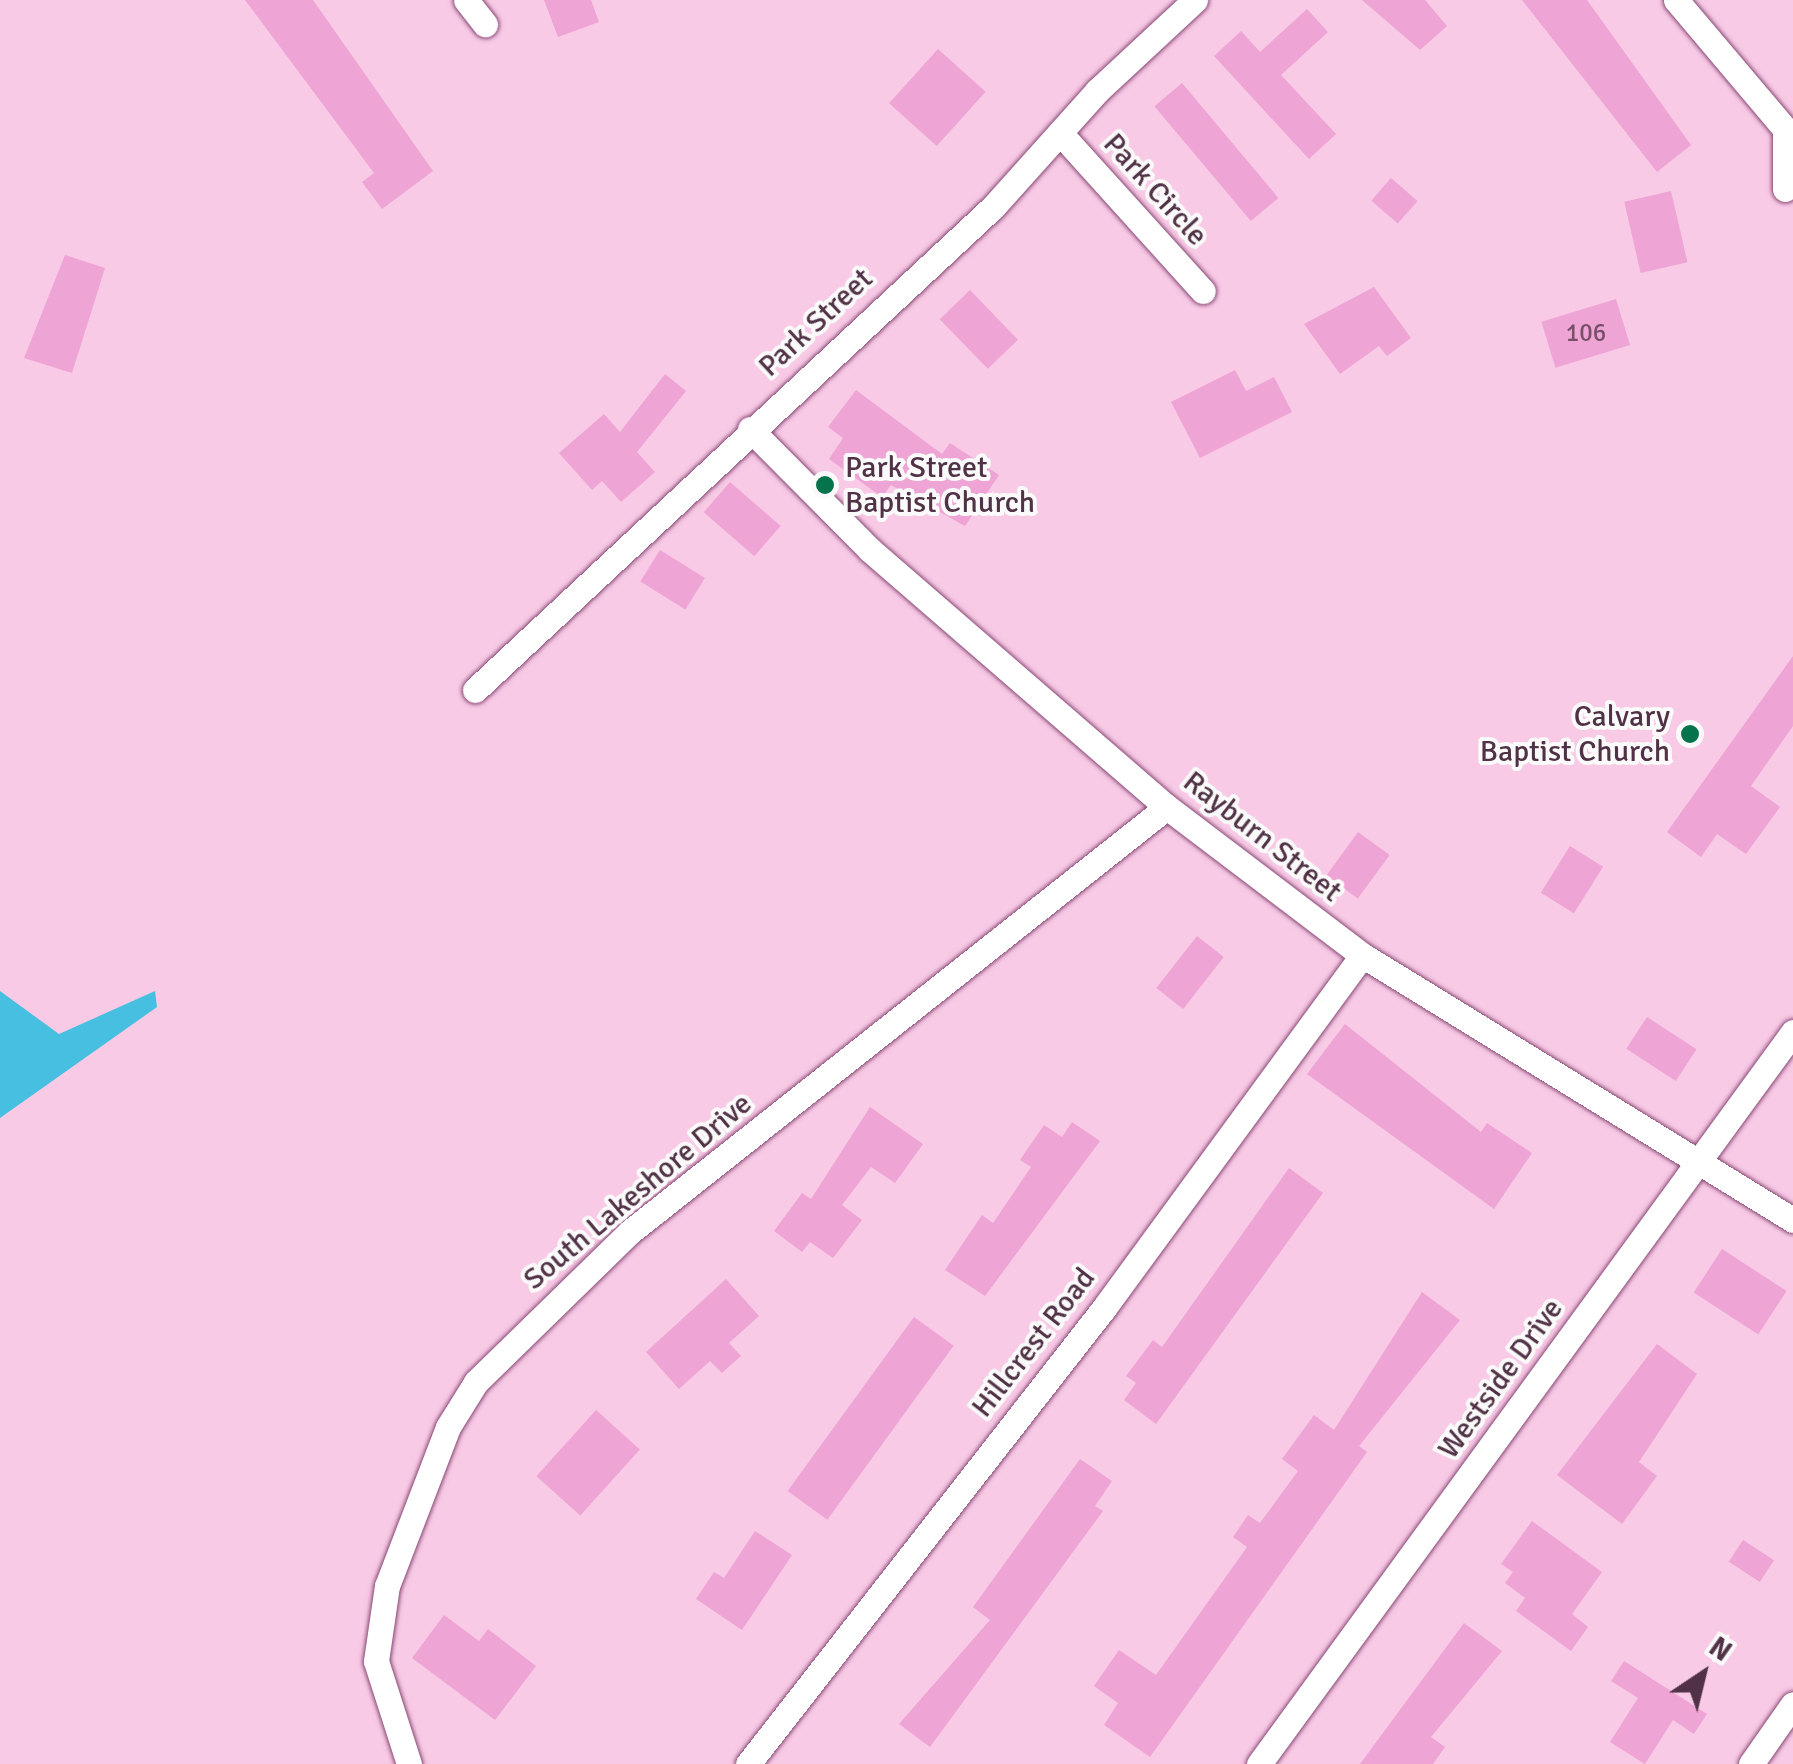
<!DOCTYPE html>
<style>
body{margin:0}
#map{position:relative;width:1793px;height:1764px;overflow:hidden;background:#f8cae6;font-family:Signika,sans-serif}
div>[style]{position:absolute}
.water>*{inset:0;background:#46bfe1}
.building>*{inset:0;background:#eea4d4;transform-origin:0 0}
.roads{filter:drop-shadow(0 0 2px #894874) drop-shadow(0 0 2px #894874)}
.street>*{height:25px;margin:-12.5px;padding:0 12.5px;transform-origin:12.5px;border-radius:12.5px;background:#fff}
.dots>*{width:28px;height:28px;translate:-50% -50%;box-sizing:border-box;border:5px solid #fafafa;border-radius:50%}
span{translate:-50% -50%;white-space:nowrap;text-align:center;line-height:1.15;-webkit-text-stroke:8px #fafafa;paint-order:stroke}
.number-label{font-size:25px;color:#784e69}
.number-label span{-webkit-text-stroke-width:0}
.street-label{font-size:30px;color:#503145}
.poi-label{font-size:30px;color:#503145}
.left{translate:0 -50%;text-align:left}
.right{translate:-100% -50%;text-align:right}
.north{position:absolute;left:1653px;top:1624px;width:100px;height:100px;-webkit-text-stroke:8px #fafafa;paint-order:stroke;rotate:35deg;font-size:28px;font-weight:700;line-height:40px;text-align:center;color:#503145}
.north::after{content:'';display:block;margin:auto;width:35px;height:45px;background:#503145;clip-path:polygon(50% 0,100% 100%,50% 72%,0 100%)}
</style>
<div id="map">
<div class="water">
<i style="clip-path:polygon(0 991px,59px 1034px,155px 991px,157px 1007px,0 1118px)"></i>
</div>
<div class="building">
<i style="clip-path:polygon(245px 0,313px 0,433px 171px,382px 209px,362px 182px,374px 173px)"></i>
<i style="clip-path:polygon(544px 0,591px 0,599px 22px,558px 37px)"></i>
<i style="clip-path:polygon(1362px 0,1425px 0,1447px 26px,1420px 50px)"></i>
<i style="clip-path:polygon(1522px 0,1587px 0,1691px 145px,1657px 172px)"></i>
<i style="clip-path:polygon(1307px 9px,1328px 32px,1281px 75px,1336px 134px,1309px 159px,1214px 56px,1241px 31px,1260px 52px)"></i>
<i style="left:938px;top:49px;width:64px;height:73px;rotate:42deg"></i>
<i style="left:1182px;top:83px;width:150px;height:36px;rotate:50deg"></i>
<i style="left:1391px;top:178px;width:35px;height:30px;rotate:41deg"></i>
<i style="left:1671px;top:191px;width:73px;height:48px;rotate:77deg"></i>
<i style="clip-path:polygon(65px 255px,105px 268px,72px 373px,24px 358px)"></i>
<i style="clip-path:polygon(1374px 287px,1411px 338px,1387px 356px,1379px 346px,1340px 374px,1304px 324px)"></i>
<i style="left:970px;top:290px;width:69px;height:42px;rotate:46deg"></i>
<i style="left:1616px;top:299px;width:48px;height:78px;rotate:73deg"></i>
<i style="clip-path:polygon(1235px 370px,1246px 391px,1274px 377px,1292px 412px,1200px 458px,1171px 402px)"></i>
<i style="clip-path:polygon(665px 374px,686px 391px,637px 452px,655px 472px,621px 502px,602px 481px,592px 490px,559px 453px,604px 414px,620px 432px)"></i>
<i style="clip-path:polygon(856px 390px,942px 454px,950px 443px,999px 475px,965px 526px,891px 485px,882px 497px,829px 459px,843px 438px,828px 427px)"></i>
<i style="left:730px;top:482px;width:67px;height:40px;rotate:41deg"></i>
<i style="left:660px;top:550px;width:53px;height:37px;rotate:32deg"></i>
<i style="clip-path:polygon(1793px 656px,1793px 726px,1751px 786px,1780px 807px,1746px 854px,1717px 834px,1701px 857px,1667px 832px)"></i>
<i style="left:1358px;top:832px;width:39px;height:54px;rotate:36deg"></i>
<i style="left:1570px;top:846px;width:39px;height:55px;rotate:32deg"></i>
<i style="left:1197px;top:936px;width:34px;height:66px;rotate:38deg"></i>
<i style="left:1647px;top:1017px;width:59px;height:38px;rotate:33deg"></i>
<i style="clip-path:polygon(1345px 1024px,1481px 1132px,1487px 1123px,1532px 1153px,1494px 1209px,1307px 1074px)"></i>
<i style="clip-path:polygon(870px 1107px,923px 1144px,895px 1183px,871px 1167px,842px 1205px,862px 1220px,833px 1258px,810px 1242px,802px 1252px,774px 1231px,802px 1193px,811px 1199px)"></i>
<i style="clip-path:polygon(1072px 1122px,1100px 1141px,985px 1296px,945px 1270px,982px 1215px,993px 1223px,1031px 1167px,1020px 1160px,1044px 1125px,1062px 1137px)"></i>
<i style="clip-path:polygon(1289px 1168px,1323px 1193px,1156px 1424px,1124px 1400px,1136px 1383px,1126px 1376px,1153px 1340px,1162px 1347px)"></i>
<i style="left:1722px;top:1249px;width:77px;height:52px;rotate:33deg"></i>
<i style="clip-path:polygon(726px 1279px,759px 1316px,729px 1343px,741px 1356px,722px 1373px,710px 1361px,679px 1389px,646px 1352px)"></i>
<i style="clip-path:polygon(1422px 1292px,1460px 1320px,1359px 1446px,1367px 1452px,1150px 1757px,1104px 1725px,1118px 1703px,1094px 1686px,1119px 1650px,1156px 1675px,1247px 1547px,1233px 1537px,1248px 1515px,1260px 1523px,1298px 1471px,1282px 1459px,1314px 1415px,1334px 1430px)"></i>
<i style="left:914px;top:1317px;width:49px;height:215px;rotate:36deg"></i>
<i style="clip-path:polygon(1657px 1344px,1697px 1374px,1639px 1462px,1657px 1476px,1622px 1524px,1557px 1475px)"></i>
<i style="left:596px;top:1410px;width:59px;height:89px;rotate:42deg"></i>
<i style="clip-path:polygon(1080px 1459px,1112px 1481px,1095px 1506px,1103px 1511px,930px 1747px,899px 1724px,990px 1620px,973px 1607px)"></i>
<i style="clip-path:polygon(1532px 1521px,1602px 1572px,1572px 1614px,1588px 1627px,1571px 1651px,1516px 1611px,1525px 1598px,1505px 1583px,1513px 1572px,1501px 1564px)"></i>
<i style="clip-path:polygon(755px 1531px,792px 1555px,742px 1630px,696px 1599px,714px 1572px,724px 1578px)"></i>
<i style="left:1743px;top:1540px;width:37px;height:26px;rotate:33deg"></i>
<i style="clip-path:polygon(444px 1615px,479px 1641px,488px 1629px,536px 1666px,495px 1720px,412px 1658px)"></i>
<i style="clip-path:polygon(1464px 1623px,1502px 1651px,1431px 1737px,1445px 1747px,1433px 1764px,1360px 1764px)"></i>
<i style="clip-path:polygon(1624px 1661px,1707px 1714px,1694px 1734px,1673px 1720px,1645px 1764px,1610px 1742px,1638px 1698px,1611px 1681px)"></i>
</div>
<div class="roads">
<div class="street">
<i style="left:466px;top:0;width:31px;rotate:52deg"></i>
<i style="left:1676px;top:0;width:169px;rotate:49.8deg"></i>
<i style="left:1785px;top:129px;width:60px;rotate:90deg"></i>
<i style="left:1060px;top:133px;width:213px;rotate:47.9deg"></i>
<i style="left:750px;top:429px;width:170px;rotate:45.2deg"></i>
<i style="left:870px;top:550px;width:393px;rotate:40.9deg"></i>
<i style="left:1167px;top:807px;width:245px;rotate:37.2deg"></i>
<i style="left:1362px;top:955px;width:506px;rotate:31.59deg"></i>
<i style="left:475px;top:690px;width:708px;rotate:-43deg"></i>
<i style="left:993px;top:207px;width:156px;rotate:-48.1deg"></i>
<i style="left:1097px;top:91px;width:134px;rotate:-42.9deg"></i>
<i style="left:409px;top:1764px;width:108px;rotate:-107.8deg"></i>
<i style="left:376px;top:1661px;width:76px;rotate:-81.7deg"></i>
<i style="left:387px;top:1586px;width:170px;rotate:-69deg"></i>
<i style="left:448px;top:1427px;width:53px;rotate:-58.1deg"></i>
<i style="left:476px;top:1382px;width:216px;rotate:-44.3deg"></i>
<i style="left:631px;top:1231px;width:683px;rotate:-38.35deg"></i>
<i style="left:748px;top:1764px;width:579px;rotate:-52.02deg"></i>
<i style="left:1104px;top:1308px;width:437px;rotate:-53.8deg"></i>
<i style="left:1259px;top:1764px;width:906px;rotate:-53.89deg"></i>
<i style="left:1751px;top:1764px;width:73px;rotate:-55deg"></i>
</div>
</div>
<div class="dots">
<i style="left:825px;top:485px;background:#05734b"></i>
<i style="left:1690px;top:734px;background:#05734b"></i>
</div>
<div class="number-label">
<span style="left:1586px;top:333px">106</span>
</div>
<div class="street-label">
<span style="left:1155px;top:190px;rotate:48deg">Park Circle</span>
<span style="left:816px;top:323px;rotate:-43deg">Park Street</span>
<span style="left:1262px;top:837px;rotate:38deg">Rayburn Street</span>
<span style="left:638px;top:1192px;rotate:-40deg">South Lakeshore Drive</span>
<span style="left:1034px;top:1343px;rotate:-52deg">Hillcrest Road</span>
<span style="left:1501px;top:1379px;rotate:-54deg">Westside Drive</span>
</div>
<div class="poi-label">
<span class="left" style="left:845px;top:485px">Park Street<br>Baptist Church</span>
<span class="right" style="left:1670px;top:734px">Calvary<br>Baptist Church</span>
</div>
<div class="north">N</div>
</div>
